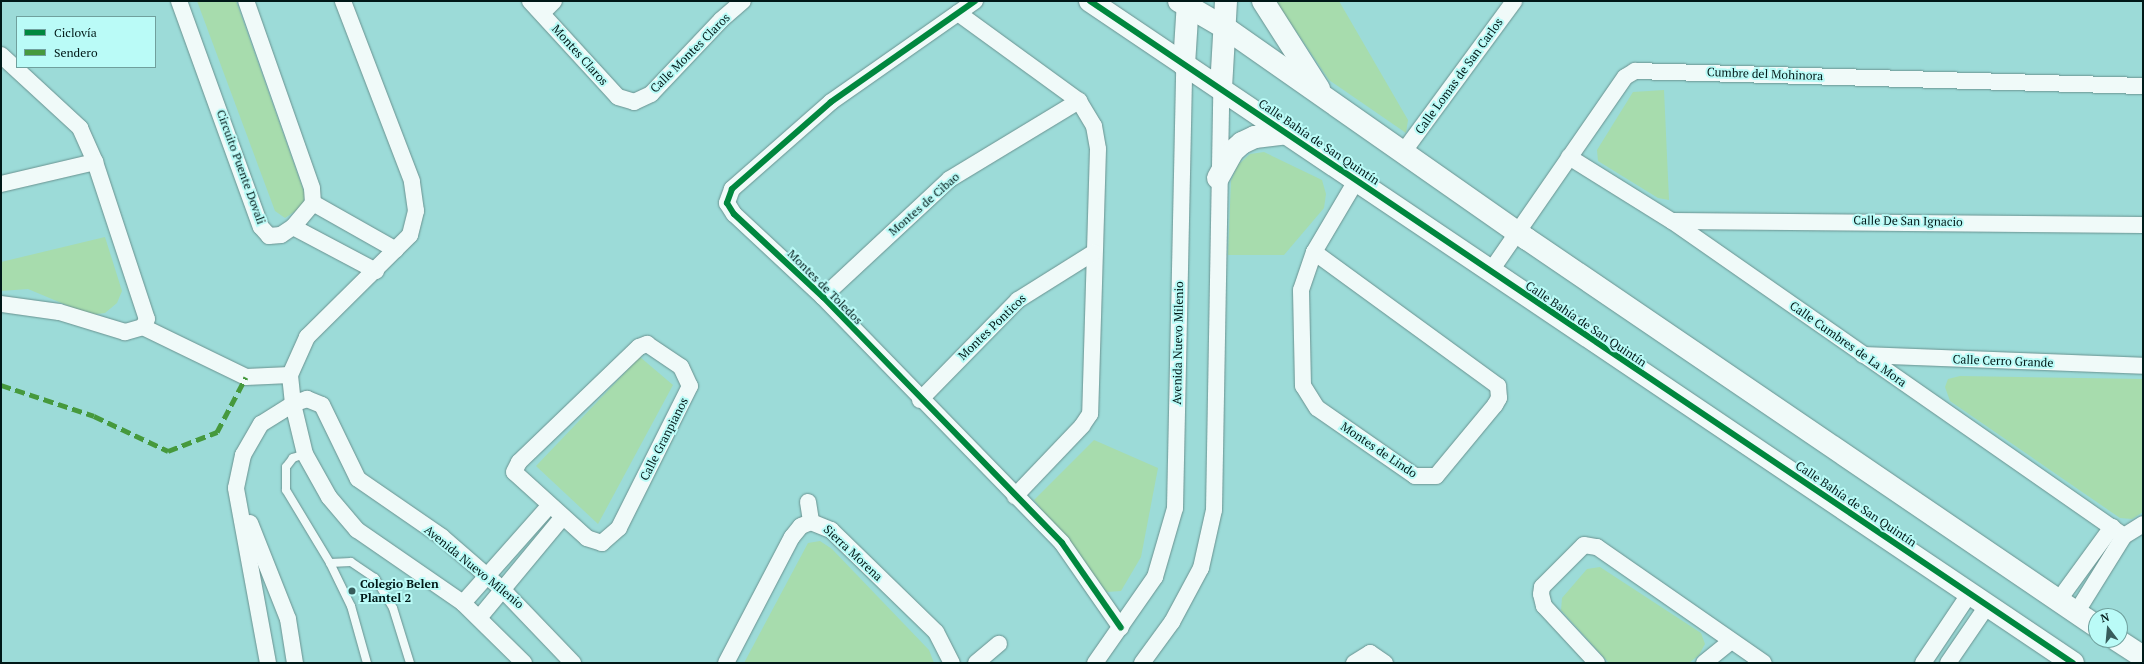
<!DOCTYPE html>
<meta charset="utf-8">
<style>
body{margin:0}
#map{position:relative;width:2144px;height:664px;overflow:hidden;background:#9cdbd8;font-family:"PT Serif",serif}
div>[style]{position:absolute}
.green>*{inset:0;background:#a7dcad}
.roads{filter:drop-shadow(0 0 1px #699290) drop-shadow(0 0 1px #699290)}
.lane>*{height:8px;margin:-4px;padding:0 4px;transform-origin:4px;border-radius:4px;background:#f0faf9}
.street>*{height:16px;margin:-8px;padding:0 8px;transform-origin:8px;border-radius:8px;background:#f0faf9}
.secondary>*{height:22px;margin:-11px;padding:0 11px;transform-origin:11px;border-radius:11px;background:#f0faf9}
.quiet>*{height:5px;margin-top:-2.5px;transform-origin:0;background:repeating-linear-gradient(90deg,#46993d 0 10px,transparent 0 15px)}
.cycleway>*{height:6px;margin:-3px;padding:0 3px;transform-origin:3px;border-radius:3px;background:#00873e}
.dots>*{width:11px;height:11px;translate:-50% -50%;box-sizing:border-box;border:2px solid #bafbf7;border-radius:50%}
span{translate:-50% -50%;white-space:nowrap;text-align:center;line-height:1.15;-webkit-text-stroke:4px #bafbf7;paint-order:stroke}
.street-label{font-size:12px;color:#001817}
.poi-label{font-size:12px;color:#001817;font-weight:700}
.left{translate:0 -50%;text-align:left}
.frame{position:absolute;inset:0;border:2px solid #001817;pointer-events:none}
.legend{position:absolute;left:16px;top:16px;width:140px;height:52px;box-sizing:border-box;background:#bafbf7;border:1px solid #70a09d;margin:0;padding:5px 7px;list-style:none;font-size:12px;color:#001817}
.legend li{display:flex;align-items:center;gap:8px;height:20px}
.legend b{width:20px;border:1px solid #70a09d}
.north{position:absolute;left:2088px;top:608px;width:40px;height:40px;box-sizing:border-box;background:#bafbf7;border:1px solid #70a09d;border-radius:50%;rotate:344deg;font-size:11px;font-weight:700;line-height:16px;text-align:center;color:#001817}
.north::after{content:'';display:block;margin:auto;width:14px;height:18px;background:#375c5b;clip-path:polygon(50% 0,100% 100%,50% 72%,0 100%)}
</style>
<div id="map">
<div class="green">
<i style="clip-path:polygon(197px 1px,236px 1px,305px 195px,303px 206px,285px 218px,275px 211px)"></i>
<i style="clip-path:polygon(1276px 1px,1339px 1px,1408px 120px,1406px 133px,1329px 80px)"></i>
<i style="clip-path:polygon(1664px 90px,1669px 200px,1658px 198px,1598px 161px,1597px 150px,1633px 92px)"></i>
<i style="clip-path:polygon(1264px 152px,1322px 180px,1326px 194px,1324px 208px,1284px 255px,1228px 255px,1231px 181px,1238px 165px,1250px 154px)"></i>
<i style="clip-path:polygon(105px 237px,122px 291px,117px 303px,105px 313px,90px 315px,28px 289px,1px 291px,1px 262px)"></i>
<i style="clip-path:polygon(640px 357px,673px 385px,598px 524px,536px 466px)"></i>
<i style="clip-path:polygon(1960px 376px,2143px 379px,2143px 512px,2132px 519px,2120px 518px,1950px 401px,1945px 387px,1948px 379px)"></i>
<i style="clip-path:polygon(1094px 440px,1158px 468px,1141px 557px,1121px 591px,1107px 592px,1034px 500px)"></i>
<i style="clip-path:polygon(820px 541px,832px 549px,929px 650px,934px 663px,744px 663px,808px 543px)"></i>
<i style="clip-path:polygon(1600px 567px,1701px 633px,1705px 644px,1699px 655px,1689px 663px,1609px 663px,1561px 610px,1562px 598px,1587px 569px)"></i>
</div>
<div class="roads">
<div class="lane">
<i style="left:305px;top:454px;width:13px;rotate:162deg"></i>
<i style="left:293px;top:458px;width:11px;rotate:128deg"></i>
<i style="left:286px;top:467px;width:23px;rotate:90deg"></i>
<i style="left:286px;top:490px;width:85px;rotate:58.9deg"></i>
<i style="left:330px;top:563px;width:48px;rotate:64deg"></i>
<i style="left:351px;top:606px;width:59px;rotate:74.3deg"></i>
<i style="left:330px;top:563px;width:21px;rotate:-3deg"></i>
<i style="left:351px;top:562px;width:29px;rotate:34deg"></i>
<i style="left:375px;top:578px;width:35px;rotate:59deg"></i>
<i style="left:393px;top:608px;width:58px;rotate:72.8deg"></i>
</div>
<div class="street">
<i style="left:179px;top:1px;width:240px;rotate:70.1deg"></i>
<i style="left:261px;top:227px;width:12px;rotate:48deg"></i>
<i style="left:269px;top:236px;width:12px;rotate:-5deg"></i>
<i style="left:281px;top:235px;width:14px;rotate:-34deg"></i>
<i style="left:293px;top:227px;width:31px;rotate:-50deg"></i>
<i style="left:313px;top:203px;width:15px;rotate:-94deg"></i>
<i style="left:312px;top:188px;width:198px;rotate:-109.4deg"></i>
<i style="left:530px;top:1px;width:130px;rotate:47.5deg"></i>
<i style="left:618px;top:97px;width:17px;rotate:17deg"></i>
<i style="left:634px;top:102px;width:19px;rotate:-25deg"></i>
<i style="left:651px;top:94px;width:102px;rotate:-46.6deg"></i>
<i style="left:721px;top:20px;width:29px;rotate:-41deg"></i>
<i style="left:975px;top:1px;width:176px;rotate:145deg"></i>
<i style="left:831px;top:102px;width:132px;rotate:138.7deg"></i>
<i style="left:732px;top:189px;width:15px;rotate:110deg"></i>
<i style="left:727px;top:203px;width:13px;rotate:58deg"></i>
<i style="left:734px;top:214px;width:122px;rotate:43deg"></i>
<i style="left:823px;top:297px;width:343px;rotate:45.8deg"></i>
<i style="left:1062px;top:543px;width:103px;rotate:55.2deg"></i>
<i style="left:542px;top:13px;width:17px;rotate:-45deg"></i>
<i style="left:958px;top:13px;width:150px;rotate:36deg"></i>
<i style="left:1079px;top:101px;width:29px;rotate:59deg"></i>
<i style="left:1094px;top:126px;width:23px;rotate:80deg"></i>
<i style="left:1098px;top:149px;width:265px;rotate:91.7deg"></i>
<i style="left:1090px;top:414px;width:14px;rotate:124deg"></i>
<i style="left:1082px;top:426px;width:97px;rotate:133.7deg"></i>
<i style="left:1px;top:55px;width:108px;rotate:42.7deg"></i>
<i style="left:80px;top:128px;width:37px;rotate:66deg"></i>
<i style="left:95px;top:162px;width:165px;rotate:71.7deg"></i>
<i style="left:147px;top:319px;width:9px;rotate:117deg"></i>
<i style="left:143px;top:327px;width:19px;rotate:164deg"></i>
<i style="left:125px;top:332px;width:69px;rotate:-163.1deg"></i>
<i style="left:59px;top:312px;width:59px;rotate:-172.1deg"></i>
<i style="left:1404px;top:151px;width:186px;rotate:-53.7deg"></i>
<i style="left:1569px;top:157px;width:121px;rotate:31.9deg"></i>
<i style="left:1672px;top:221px;width:551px;rotate:34.87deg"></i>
<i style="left:1px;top:184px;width:97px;rotate:-13.2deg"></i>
<i style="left:313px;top:203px;width:95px;rotate:29.5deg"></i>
<i style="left:1672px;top:221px;width:471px;rotate:0.5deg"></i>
<i style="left:293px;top:227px;width:94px;rotate:27.9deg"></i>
<i style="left:1314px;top:252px;width:228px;rotate:36.1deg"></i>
<i style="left:1498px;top:386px;width:12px;rotate:85deg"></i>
<i style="left:1499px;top:398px;width:8px;rotate:120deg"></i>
<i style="left:1495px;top:405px;width:92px;rotate:129.7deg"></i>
<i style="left:1436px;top:476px;width:21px;rotate:180deg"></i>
<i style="left:1415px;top:476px;width:119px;rotate:-145.2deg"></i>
<i style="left:1317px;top:408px;width:26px;rotate:-122deg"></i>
<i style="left:1303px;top:386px;width:96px;rotate:-91.2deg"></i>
<i style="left:1301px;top:290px;width:40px;rotate:-71.1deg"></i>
<i style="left:1314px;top:252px;width:82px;rotate:-59.4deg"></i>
<i style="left:1490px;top:272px;width:237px;rotate:-55.3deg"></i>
<i style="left:1625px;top:77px;width:12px;rotate:-31deg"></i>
<i style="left:1635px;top:71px;width:508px;rotate:1.69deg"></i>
<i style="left:823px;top:297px;width:173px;rotate:-42.9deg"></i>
<i style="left:950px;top:179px;width:151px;rotate:-31.2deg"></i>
<i style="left:143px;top:327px;width:114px;rotate:25.9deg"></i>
<i style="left:246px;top:377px;width:44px;rotate:-2.6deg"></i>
<i style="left:647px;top:344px;width:41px;rotate:34.1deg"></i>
<i style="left:681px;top:367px;width:21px;rotate:65deg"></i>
<i style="left:690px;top:386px;width:159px;rotate:116.6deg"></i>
<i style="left:619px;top:528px;width:23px;rotate:139deg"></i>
<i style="left:602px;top:543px;width:16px;rotate:-162deg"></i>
<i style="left:587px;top:538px;width:98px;rotate:-137.9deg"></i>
<i style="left:514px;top:472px;width:11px;rotate:-63deg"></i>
<i style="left:519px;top:462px;width:166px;rotate:-43.8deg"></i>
<i style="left:639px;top:347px;width:9px;rotate:-21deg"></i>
<i style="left:1863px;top:355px;width:280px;rotate:2.2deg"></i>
<i style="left:920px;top:400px;width:140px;rotate:-45.6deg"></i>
<i style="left:1018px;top:300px;width:89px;rotate:-32.1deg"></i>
<i style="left:808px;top:502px;width:20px;rotate:81deg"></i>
<i style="left:250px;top:523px;width:103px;rotate:68.4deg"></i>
<i style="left:288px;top:619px;width:45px;rotate:81deg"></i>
<i style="left:2058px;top:601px;width:92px;rotate:-53.9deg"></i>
<i style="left:463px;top:603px;width:130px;rotate:-48.4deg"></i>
<i style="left:2076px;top:613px;width:91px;rotate:-58.1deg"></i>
<i style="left:2124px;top:536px;width:22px;rotate:-32deg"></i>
<i style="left:479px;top:618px;width:131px;rotate:-50.3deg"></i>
<i style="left:268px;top:663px;width:178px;rotate:-100.4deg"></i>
<i style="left:236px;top:488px;width:34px;rotate:-78deg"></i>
<i style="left:243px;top:455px;width:36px;rotate:-60deg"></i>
<i style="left:261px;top:424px;width:38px;rotate:-32deg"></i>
<i style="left:293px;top:404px;width:29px;rotate:-96deg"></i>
<i style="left:290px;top:375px;width:42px;rotate:-65.9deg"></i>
<i style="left:307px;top:337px;width:145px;rotate:-44.7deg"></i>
<i style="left:410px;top:235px;width:25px;rotate:-76deg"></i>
<i style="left:416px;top:211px;width:30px;rotate:-98deg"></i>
<i style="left:412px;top:181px;width:193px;rotate:-111deg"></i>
<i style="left:524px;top:663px;width:86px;rotate:-135.5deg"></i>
<i style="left:463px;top:603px;width:129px;rotate:-145.4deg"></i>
<i style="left:357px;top:530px;width:43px;rotate:-130.3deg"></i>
<i style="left:329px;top:497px;width:49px;rotate:-119.2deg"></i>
<i style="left:305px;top:454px;width:51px;rotate:-103.5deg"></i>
<i style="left:293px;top:404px;width:15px;rotate:-20deg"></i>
<i style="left:307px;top:399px;width:16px;rotate:22deg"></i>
<i style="left:322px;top:405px;width:82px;rotate:64.1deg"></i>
<i style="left:358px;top:479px;width:102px;rotate:34.6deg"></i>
<i style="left:442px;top:537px;width:79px;rotate:40.9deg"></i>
<i style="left:502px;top:589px;width:103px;rotate:46.2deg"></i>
<i style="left:726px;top:663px;width:142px;rotate:-62.4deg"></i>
<i style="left:792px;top:537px;width:14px;rotate:-51deg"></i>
<i style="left:801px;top:526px;width:11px;rotate:-22deg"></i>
<i style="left:811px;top:522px;width:22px;rotate:22deg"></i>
<i style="left:831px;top:530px;width:146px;rotate:44.2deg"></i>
<i style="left:936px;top:632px;width:35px;rotate:63deg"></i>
<i style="left:976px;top:663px;width:30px;rotate:-40deg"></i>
<i style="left:1095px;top:663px;width:105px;rotate:-55.1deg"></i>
<i style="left:1155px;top:577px;width:72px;rotate:-73.8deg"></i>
<i style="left:1175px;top:508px;width:443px;rotate:-88.8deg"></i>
<i style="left:1142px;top:663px;width:51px;rotate:-53.8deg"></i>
<i style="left:1172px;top:622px;width:61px;rotate:-61.8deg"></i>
<i style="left:1201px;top:568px;width:59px;rotate:-77.4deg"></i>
<i style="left:1214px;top:510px;width:422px;rotate:-89deg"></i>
<i style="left:1354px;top:663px;width:19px;rotate:-32deg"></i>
<i style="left:1370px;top:653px;width:18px;rotate:34deg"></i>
<i style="left:1597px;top:663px;width:78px;rotate:-132.9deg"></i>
<i style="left:1544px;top:606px;width:12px;rotate:-104deg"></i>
<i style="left:1541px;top:594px;width:7px;rotate:-82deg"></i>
<i style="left:1542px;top:587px;width:59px;rotate:-45deg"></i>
<i style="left:1584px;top:545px;width:13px;rotate:9deg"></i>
<i style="left:1597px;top:547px;width:203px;rotate:34.8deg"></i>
<i style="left:1704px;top:663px;width:35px;rotate:-39deg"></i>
<i style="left:1923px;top:663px;width:84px;rotate:-56.1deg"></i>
<i style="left:1948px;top:663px;width:69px;rotate:-55.6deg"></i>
</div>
<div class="secondary">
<i style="left:1090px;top:1px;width:1185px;rotate:33.96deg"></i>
<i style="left:1179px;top:1px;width:56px;rotate:30.3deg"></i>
<i style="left:1227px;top:29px;width:366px;rotate:35deg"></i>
<i style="left:1527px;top:239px;width:688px;rotate:34.22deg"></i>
<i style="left:1263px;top:1px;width:104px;rotate:57.5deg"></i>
<i style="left:1184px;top:65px;width:64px;rotate:-86.4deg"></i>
<i style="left:1221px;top:88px;width:87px;rotate:-86.7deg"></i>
<i style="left:1218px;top:178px;width:31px;rotate:-61deg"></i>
<i style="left:1233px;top:151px;width:12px;rotate:-42deg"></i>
<i style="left:1242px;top:143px;width:14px;rotate:-25deg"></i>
<i style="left:1255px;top:137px;width:31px;rotate:-7deg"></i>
<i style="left:2117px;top:640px;width:31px;rotate:33deg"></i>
</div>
</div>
<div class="quiet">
<i style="left:1px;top:385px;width:98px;rotate:18.4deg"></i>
<i style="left:94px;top:416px;width:82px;rotate:25.3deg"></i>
<i style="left:168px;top:451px;width:53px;rotate:-21.2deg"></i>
<i style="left:217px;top:432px;width:62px;rotate:-62.2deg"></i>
</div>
<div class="cycleway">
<i style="left:975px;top:1px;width:176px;rotate:145deg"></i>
<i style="left:831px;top:102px;width:132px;rotate:138.7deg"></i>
<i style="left:732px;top:189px;width:15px;rotate:110deg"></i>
<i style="left:727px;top:203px;width:13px;rotate:58deg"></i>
<i style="left:734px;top:214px;width:122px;rotate:43deg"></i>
<i style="left:823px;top:297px;width:343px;rotate:45.8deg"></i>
<i style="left:1062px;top:543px;width:103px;rotate:55.2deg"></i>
<i style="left:1090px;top:1px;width:1185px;rotate:33.96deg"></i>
</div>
<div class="dots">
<i style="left:352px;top:591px;background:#375c5b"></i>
</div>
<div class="street-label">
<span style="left:690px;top:53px;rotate:-45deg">Calle Montes Claros</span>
<span style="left:580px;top:55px;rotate:48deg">Montes Claros</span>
<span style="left:1765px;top:74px;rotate:2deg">Cumbre del Mohinora</span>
<span style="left:1459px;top:76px;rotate:-54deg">Calle Lomas de San Carlos</span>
<span style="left:1319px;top:142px;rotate:34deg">Calle Bahía de San Quintín</span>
<span style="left:241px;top:167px;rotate:70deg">Circuito Puente Dovali</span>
<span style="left:924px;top:204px;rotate:-41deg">Montes de Cibao</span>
<span style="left:1908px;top:221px;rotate:1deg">Calle De San Ignacio</span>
<span style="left:825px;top:287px;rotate:45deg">Montes de Toledos</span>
<span style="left:1586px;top:324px;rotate:34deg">Calle Bahía de San Quintín</span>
<span style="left:992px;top:327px;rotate:-44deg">Montes Ponticos</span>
<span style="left:1178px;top:343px;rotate:-89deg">Avenida Nuevo Milenio</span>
<span style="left:1848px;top:344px;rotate:35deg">Calle Cumbres de La Mora</span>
<span style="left:2003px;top:361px;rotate:2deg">Calle Cerro Grande</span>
<span style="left:664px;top:439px;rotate:-63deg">Calle Granpianos</span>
<span style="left:1379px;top:450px;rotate:34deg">Montes de Lindo</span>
<span style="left:1856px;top:504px;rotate:34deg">Calle Bahía de San Quintín</span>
<span style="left:853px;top:553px;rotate:43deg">Sierra Morena</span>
<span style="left:474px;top:567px;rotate:39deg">Avenida Nuevo Milenio</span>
</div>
<div class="poi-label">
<span class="left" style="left:360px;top:591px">Colegio Belen<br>Plantel 2</span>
</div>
<div class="frame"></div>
<ul class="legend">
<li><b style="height:5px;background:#00873e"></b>Ciclovía</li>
<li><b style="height:5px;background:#46993d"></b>Sendero</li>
</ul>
<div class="north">N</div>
</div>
